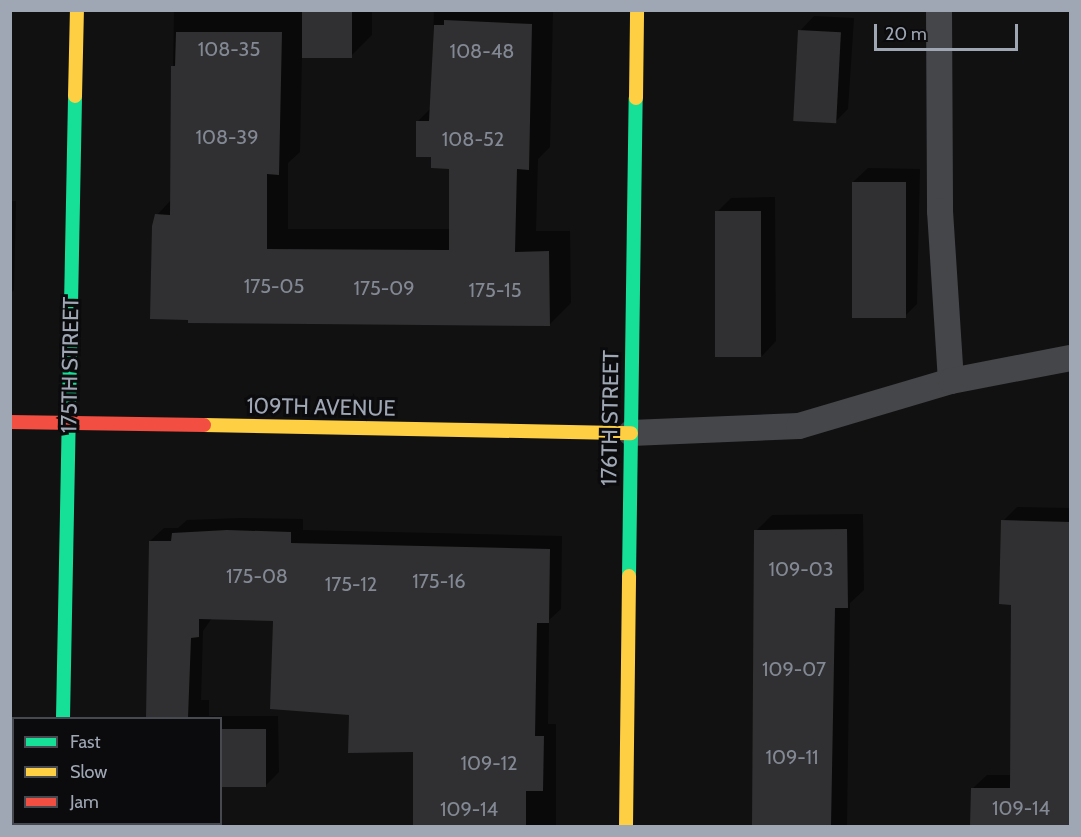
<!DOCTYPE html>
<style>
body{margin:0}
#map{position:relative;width:1081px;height:837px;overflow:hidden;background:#111;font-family:Cabin,sans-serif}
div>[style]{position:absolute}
.shadow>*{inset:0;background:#0007}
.building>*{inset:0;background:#303032;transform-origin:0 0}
.lane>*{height:26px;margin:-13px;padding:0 13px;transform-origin:13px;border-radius:13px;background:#45464a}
.street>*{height:33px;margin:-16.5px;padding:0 16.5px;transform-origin:16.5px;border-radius:16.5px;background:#45464a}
.fast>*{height:14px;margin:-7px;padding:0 7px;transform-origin:7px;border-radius:7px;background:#16e098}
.slow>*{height:14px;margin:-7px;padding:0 7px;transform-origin:7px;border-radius:7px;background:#ffcf43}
.jam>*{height:14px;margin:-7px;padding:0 7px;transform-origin:7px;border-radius:7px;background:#f24e42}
span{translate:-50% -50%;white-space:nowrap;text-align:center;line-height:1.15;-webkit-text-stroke:6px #0b0b0d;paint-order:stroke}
.number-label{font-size:20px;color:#838994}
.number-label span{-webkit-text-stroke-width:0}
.street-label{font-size:22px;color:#9fa7b4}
.frame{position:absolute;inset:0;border:12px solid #9fa7b4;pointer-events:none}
.legend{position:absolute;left:12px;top:717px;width:210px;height:108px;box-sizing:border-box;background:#0b0b0d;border:2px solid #464950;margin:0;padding:8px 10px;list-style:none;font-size:18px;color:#9fa7b4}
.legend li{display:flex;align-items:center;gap:12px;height:30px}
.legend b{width:30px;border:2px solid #464950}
.scale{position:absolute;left:874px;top:24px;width:144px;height:27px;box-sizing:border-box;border:3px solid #9fa7b4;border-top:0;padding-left:8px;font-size:18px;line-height:21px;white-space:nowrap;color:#9fa7b4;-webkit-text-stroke:4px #0b0b0d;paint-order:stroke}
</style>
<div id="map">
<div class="shadow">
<i style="clip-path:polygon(174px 10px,372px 10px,372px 35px,350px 57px,302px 56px,300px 152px,288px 163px,288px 229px,450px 229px,451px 167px,432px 156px,417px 122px,431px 108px,434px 10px,553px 10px,550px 147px,538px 159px,536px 231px,570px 231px,571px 303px,549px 325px,152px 318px,157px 215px,171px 200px)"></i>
<i style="clip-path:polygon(814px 16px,854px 18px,848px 109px,834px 123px,800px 31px)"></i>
<i style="clip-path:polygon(868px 168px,920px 169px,917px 304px,903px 318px,853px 182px)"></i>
<i style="clip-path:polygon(775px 197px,776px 341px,762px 356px,716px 213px,731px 198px)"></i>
<i style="clip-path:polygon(10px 201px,16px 201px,14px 290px,10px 294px)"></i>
<i style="clip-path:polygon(1017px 507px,1070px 508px,1070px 826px,972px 826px,972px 789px,987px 775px,1011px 775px,1013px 603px,1003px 521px)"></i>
<i style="clip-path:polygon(863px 514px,864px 590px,850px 603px,847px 826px,753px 826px,756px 531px,772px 515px)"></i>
<i style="clip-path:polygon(241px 518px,303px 519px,303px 530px,562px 536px,561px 609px,549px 620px,548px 724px,556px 724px,556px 826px,414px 826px,415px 751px,351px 713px,275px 619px,212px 618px,203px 631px,201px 700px,209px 700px,209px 716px,278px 716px,279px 772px,265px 786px,220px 786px,220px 718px,147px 718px,150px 541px,164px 528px,178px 528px,187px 520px)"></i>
</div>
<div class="building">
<i style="left:302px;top:10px;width:50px;height:48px"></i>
<i style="clip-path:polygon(444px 20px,532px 24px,529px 170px,517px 169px,515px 252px,549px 251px,550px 326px,188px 323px,188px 320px,150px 319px,152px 226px,155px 214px,170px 215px,171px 66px,175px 66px,176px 32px,282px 32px,279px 175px,267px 174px,267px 249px,449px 250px,449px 169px,431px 168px,431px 157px,416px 157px,416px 121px,429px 121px,434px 25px,444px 25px)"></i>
<i style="left:798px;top:30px;width:43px;height:91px;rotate:3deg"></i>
<i style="left:852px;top:182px;width:54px;height:136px"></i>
<i style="left:761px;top:211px;width:146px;height:46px;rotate:90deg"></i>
<i style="clip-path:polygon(1001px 520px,1071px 522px,1071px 826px,970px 826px,971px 788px,1010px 788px,1011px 605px,999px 604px)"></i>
<i style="clip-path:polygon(847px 529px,848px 608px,835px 608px,831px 826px,752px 826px,754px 530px)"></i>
<i style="clip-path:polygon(227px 530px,291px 532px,291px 543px,550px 549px,549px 623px,537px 623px,535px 736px,544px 736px,543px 791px,526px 791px,526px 826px,413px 826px,413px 752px,348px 753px,349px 715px,270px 709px,273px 621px,199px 619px,199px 637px,191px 638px,188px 718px,146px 718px,149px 541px,171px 541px,172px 533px)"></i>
<i style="left:220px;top:729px;width:46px;height:58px"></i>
</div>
<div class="lane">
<i style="left:939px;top:10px;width:201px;rotate:89.7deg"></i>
<i style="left:940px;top:211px;width:170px;rotate:86.3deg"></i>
<i style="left:631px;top:433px;width:168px;rotate:-2.4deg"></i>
<i style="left:799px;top:426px;width:159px;rotate:-16.5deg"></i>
<i style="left:951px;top:381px;width:121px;rotate:-10.9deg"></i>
</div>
<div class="street">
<i style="left:61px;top:826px;width:2px;rotate:-90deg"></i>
</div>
<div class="fast">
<i style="left:629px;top:576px;width:478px;rotate:-89.2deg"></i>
<i style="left:63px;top:718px;width:622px;rotate:-88.89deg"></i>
</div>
<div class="slow">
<i style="left:75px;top:96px;width:86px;rotate:-88.7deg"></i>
<i style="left:636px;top:98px;width:88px;rotate:-89.3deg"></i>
<i style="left:204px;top:425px;width:427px;rotate:1.1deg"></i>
<i style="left:626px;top:826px;width:250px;rotate:-89.3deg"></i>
</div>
<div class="jam">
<i style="left:10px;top:422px;width:194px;rotate:0.9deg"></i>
</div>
<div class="number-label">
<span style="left:229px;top:49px">108-35</span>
<span style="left:482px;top:51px">108-48</span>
<span style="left:227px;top:137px">108-39</span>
<span style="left:473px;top:139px">108-52</span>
<span style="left:274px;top:286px">175-05</span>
<span style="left:384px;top:288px">175-09</span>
<span style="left:495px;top:290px">175-15</span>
<span style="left:801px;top:569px">109-03</span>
<span style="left:257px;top:576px">175-08</span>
<span style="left:439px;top:581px">175-16</span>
<span style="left:351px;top:584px">175-12</span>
<span style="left:794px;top:669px">109-07</span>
<span style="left:792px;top:757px">109-11</span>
<span style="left:489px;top:763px">109-12</span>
<span style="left:1021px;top:808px">109-14</span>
<span style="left:469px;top:809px">109-14</span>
</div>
<div class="street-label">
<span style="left:70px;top:365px;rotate:-89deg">175TH STREET</span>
<span style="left:321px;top:407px;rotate:1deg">109TH AVENUE</span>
<span style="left:610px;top:418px;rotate:-89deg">176TH STREET</span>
</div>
<div class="frame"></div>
<ul class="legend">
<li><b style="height:8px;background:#16e098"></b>Fast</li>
<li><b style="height:8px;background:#ffcf43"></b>Slow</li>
<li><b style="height:8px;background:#f24e42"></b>Jam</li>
</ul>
<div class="scale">20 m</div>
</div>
